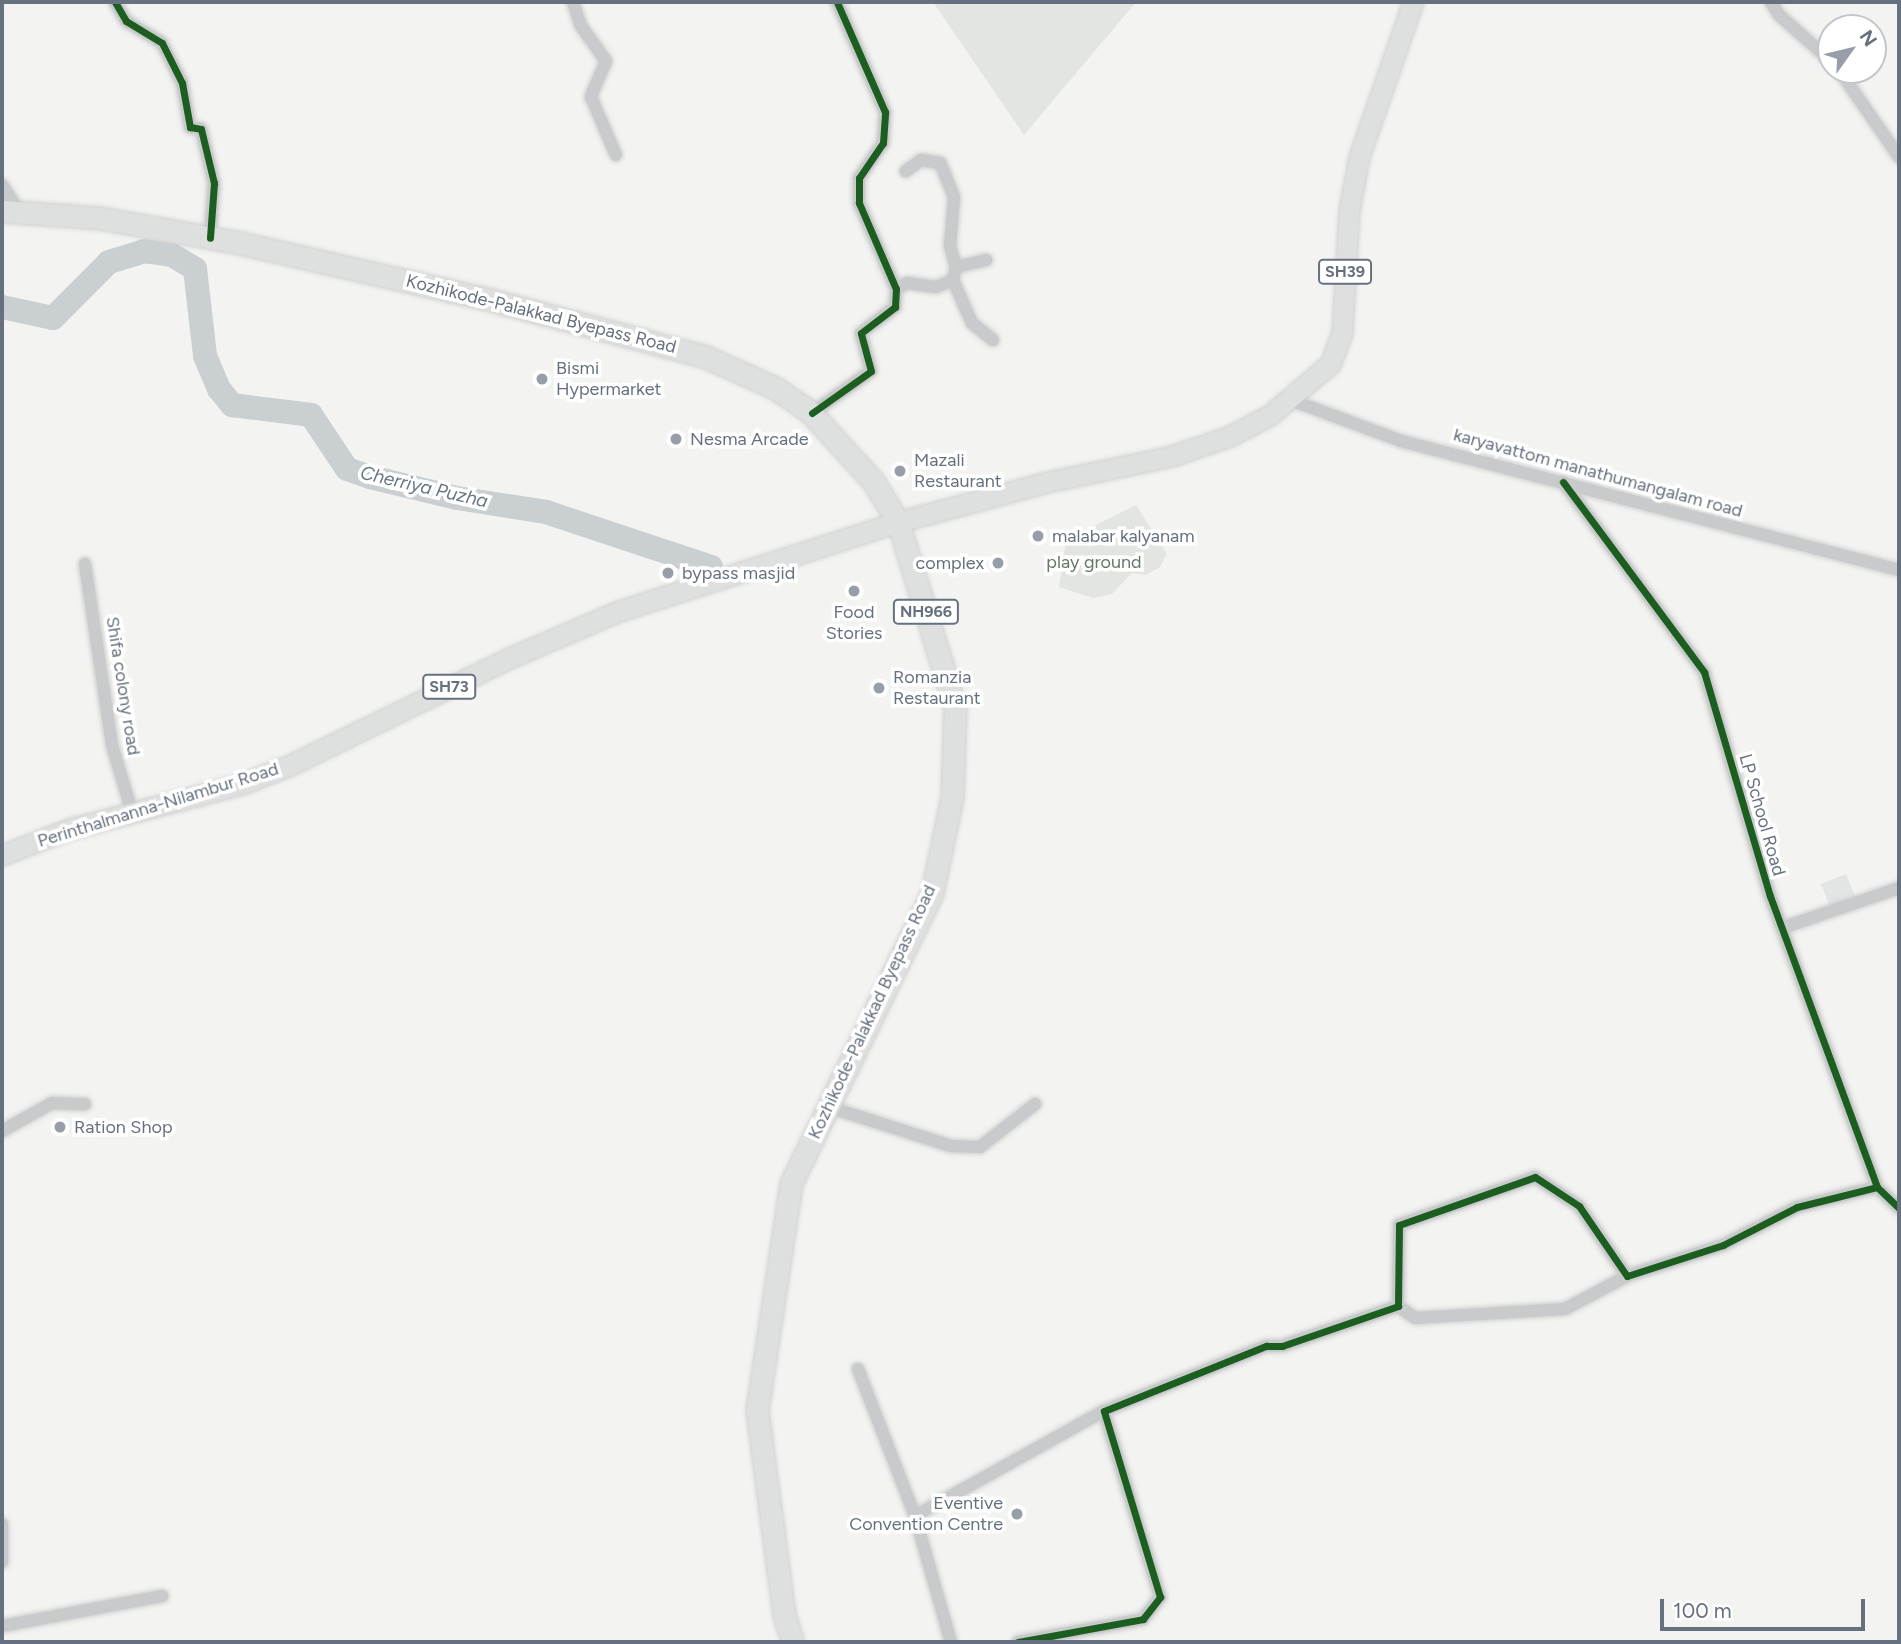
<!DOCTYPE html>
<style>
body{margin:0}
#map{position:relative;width:1901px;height:1644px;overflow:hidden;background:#f3f3f1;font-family:Figtree,sans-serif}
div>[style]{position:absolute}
.built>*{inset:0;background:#e3e4e4;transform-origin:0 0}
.green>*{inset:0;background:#e2e5e0}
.river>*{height:24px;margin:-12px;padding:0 12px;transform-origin:12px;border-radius:12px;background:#cacfd2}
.roads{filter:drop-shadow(0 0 2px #d0d0d1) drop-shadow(0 0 2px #d0d0d1)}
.minor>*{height:12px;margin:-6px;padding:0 6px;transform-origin:6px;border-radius:6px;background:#c9cacb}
.primary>*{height:19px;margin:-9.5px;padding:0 9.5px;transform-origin:9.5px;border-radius:9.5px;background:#dedfdf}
.trunk>*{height:21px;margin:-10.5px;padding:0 10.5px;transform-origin:10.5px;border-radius:10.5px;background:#dedfdf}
.cycleway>*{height:7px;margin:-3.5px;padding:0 3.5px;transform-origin:3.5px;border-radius:3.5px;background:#1b5e20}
.dots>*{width:19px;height:19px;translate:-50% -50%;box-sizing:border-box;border:4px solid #fff;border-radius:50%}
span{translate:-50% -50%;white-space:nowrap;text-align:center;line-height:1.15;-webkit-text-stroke:7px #fff;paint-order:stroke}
.shield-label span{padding:2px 5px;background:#fff;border:2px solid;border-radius:5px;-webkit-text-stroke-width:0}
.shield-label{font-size:16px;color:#66717f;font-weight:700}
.street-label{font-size:18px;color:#66717f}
.poi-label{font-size:18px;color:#66717f}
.left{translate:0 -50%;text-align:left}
.right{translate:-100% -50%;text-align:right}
.park-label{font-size:18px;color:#657764}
.water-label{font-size:19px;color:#677883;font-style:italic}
.frame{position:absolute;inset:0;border:4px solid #66717f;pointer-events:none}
.north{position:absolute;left:1817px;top:14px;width:70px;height:70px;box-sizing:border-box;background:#fff;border:2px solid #c2c6cc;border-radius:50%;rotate:56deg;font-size:19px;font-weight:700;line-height:28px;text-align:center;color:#66717f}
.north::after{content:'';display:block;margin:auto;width:24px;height:32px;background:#979ea7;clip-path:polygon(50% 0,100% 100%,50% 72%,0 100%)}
.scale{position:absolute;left:1660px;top:1599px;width:205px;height:32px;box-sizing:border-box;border:4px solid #66717f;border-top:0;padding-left:9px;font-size:21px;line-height:24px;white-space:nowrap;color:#66717f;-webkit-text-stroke:5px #fff;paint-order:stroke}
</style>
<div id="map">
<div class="built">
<i style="left:1846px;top:874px;width:24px;height:27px;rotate:68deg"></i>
</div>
<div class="green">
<i style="clip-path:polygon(933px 2px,1136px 2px,1024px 135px)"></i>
<i style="clip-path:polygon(1136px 505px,1167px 554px,1160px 567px,1146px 575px,1132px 573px,1112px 594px,1093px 598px,1059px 587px,1066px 540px)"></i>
</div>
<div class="river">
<i style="left:2px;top:307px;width:52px;rotate:12.2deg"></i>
<i style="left:53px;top:318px;width:79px;rotate:-45deg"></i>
<i style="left:109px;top:262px;width:37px;rotate:-17deg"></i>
<i style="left:144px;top:251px;width:28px;rotate:8deg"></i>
<i style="left:172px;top:255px;width:27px;rotate:31deg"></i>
<i style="left:195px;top:269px;width:88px;rotate:83.4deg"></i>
<i style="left:205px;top:356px;width:36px;rotate:67deg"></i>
<i style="left:219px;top:389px;width:21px;rotate:51deg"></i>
<i style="left:232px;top:405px;width:80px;rotate:7.2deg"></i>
<i style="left:311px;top:415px;width:65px;rotate:56.3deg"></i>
<i style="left:347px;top:469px;width:24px;rotate:19deg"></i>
<i style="left:370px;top:477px;width:89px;rotate:13.6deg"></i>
<i style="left:457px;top:498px;width:90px;rotate:8.9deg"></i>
<i style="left:546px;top:512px;width:174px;rotate:18.4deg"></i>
</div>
<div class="roads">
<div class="minor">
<i style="left:115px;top:2px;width:22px;rotate:60deg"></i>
<i style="left:126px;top:21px;width:42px;rotate:31.4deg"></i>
<i style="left:162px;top:43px;width:45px;rotate:63.4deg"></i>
<i style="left:182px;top:83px;width:45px;rotate:79.7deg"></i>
<i style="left:190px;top:127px;width:11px;rotate:10deg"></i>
<i style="left:201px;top:129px;width:56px;rotate:76.5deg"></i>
<i style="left:214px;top:183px;width:55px;rotate:94.2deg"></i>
<i style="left:573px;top:2px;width:25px;rotate:72deg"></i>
<i style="left:581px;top:26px;width:43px;rotate:54.5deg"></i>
<i style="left:606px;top:61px;width:39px;rotate:113deg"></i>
<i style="left:591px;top:97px;width:63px;rotate:66.7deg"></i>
<i style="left:1771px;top:2px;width:15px;rotate:58deg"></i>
<i style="left:1779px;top:15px;width:69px;rotate:41.5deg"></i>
<i style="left:1839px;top:70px;width:106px;rotate:55.4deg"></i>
<i style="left:2px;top:185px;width:35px;rotate:57deg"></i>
<i style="left:956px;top:267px;width:31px;rotate:-13deg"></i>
<i style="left:953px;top:280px;width:47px;rotate:66.2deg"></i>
<i style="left:972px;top:323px;width:27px;rotate:39deg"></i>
<i style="left:896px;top:289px;width:13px;rotate:-29deg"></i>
<i style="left:907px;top:283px;width:29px;rotate:8deg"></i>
<i style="left:936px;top:287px;width:18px;rotate:-22deg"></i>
<i style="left:953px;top:280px;width:13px;rotate:-77deg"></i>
<i style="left:956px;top:267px;width:22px;rotate:-106deg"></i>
<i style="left:950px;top:246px;width:49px;rotate:-85.3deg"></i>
<i style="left:954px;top:197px;width:37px;rotate:-112deg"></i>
<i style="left:940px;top:163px;width:19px;rotate:-171deg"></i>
<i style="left:921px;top:160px;width:19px;rotate:144deg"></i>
<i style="left:1291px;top:400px;width:117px;rotate:20.4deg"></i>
<i style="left:1401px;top:441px;width:514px;rotate:14.52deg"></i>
<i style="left:812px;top:413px;width:72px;rotate:-35.4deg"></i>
<i style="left:871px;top:371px;width:39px;rotate:-105deg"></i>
<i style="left:861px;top:333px;width:43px;rotate:-37.4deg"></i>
<i style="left:895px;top:307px;width:18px;rotate:-87deg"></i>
<i style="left:896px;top:289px;width:94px;rotate:-113.3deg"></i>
<i style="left:859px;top:203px;width:25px;rotate:-90deg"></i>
<i style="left:859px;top:178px;width:42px;rotate:-55.6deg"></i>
<i style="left:883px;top:143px;width:31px;rotate:-86deg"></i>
<i style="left:885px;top:112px;width:120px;rotate:-113.6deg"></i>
<i style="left:1563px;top:482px;width:237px;rotate:53.4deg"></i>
<i style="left:1704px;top:672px;width:234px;rotate:73.6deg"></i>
<i style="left:1770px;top:896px;width:310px;rotate:69.8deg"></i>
<i style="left:85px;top:564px;width:183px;rotate:81.5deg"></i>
<i style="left:112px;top:745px;width:70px;rotate:73.4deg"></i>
<i style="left:1782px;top:928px;width:124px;rotate:-18.9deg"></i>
<i style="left:829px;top:1107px;width:128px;rotate:17.7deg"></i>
<i style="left:951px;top:1146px;width:29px;rotate:2deg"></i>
<i style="left:980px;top:1147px;width:70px;rotate:-38deg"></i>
<i style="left:2px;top:1131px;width:57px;rotate:-29.2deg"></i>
<i style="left:52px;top:1103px;width:33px;rotate:2deg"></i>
<i style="left:1398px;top:1306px;width:21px;rotate:35deg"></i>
<i style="left:1415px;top:1318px;width:150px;rotate:-3.4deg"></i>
<i style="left:1565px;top:1309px;width:70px;rotate:-28deg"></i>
<i style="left:858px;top:1369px;width:158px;rotate:68.8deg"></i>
<i style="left:915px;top:1516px;width:131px;rotate:74.1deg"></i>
<i style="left:915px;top:1516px;width:216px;rotate:-29.1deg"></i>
<i style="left:2px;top:1524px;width:38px;rotate:90deg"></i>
<i style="left:2px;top:1626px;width:163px;rotate:-10.6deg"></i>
<i style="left:1018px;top:1642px;width:127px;rotate:-10.4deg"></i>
<i style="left:1143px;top:1619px;width:28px;rotate:-52deg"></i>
<i style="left:1160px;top:1597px;width:194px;rotate:-106.8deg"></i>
<i style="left:1104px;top:1411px;width:175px;rotate:-21.9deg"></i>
<i style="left:1266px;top:1346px;width:16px"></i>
<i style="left:1282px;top:1346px;width:123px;rotate:-19deg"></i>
<i style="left:1398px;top:1306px;width:81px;rotate:-89.3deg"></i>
<i style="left:1399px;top:1225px;width:144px;rotate:-19.4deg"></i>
<i style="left:1535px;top:1177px;width:53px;rotate:33.4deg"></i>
<i style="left:1579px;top:1206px;width:85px;rotate:55.6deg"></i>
<i style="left:1627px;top:1276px;width:101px;rotate:-17.9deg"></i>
<i style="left:1723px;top:1245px;width:83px;rotate:-27.2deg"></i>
<i style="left:1797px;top:1207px;width:82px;rotate:-14deg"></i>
<i style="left:1877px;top:1187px;width:30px;rotate:44deg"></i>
</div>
<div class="primary">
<i style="left:2px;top:855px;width:72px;rotate:-21.2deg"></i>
<i style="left:69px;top:829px;width:179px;rotate:-14.6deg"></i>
<i style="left:242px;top:784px;width:49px;rotate:-21.4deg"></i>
<i style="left:288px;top:766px;width:251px;rotate:-26deg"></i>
<i style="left:514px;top:656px;width:114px;rotate:-23.2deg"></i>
<i style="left:619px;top:611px;width:293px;rotate:-17.7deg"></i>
<i style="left:898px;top:522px;width:154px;rotate:-15deg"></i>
<i style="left:1047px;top:482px;width:128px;rotate:-11.7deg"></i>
<i style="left:1172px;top:456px;width:61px;rotate:-19deg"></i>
<i style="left:1230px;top:436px;width:45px;rotate:-27.7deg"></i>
<i style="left:1270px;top:415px;width:79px;rotate:-40.4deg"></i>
<i style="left:1330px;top:364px;width:34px;rotate:-69deg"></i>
<i style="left:1342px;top:332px;width:122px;rotate:-86.7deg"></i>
<i style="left:1349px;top:210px;width:54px;rotate:-79.3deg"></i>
<i style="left:1359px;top:157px;width:164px;rotate:-70.8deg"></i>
</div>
<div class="trunk">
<i style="left:2px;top:211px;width:98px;rotate:4.1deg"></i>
<i style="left:100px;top:218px;width:142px;rotate:10.1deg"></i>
<i style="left:240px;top:243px;width:257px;rotate:12.8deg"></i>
<i style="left:491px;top:300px;width:222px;rotate:14.8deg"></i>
<i style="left:706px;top:357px;width:76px;rotate:24.2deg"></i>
<i style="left:775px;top:388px;width:41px;rotate:34.1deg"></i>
<i style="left:809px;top:411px;width:95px;rotate:47.6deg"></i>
<i style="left:873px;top:481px;width:48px;rotate:58.6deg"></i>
<i style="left:898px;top:522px;width:194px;rotate:72.9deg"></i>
<i style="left:955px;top:707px;width:90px;rotate:91.9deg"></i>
<i style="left:952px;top:797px;width:98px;rotate:101.8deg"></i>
<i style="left:932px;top:893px;width:322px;rotate:115.9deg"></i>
<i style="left:791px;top:1183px;width:230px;rotate:98.5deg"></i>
<i style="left:757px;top:1410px;width:207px;rotate:82.5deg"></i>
<i style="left:784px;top:1615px;width:28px;rotate:72deg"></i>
</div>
</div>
<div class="cycleway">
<i style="left:115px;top:2px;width:22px;rotate:60deg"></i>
<i style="left:126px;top:21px;width:42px;rotate:31.4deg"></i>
<i style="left:162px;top:43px;width:45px;rotate:63.4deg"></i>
<i style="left:182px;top:83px;width:45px;rotate:79.7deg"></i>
<i style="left:190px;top:127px;width:11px;rotate:10deg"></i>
<i style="left:201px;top:129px;width:56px;rotate:76.5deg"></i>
<i style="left:214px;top:183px;width:55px;rotate:94.2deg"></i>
<i style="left:812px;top:413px;width:72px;rotate:-35.4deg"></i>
<i style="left:871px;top:371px;width:39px;rotate:-105deg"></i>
<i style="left:861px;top:333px;width:43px;rotate:-37.4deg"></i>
<i style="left:895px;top:307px;width:18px;rotate:-87deg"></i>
<i style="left:896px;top:289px;width:94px;rotate:-113.3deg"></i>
<i style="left:859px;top:203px;width:25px;rotate:-90deg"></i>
<i style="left:859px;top:178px;width:42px;rotate:-55.6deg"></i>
<i style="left:883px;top:143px;width:31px;rotate:-86deg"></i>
<i style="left:885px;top:112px;width:120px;rotate:-113.6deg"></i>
<i style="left:1563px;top:482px;width:237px;rotate:53.4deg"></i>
<i style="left:1704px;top:672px;width:234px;rotate:73.6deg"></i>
<i style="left:1770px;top:896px;width:310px;rotate:69.8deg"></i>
<i style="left:1018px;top:1642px;width:127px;rotate:-10.4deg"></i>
<i style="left:1143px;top:1619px;width:28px;rotate:-52deg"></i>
<i style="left:1160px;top:1597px;width:194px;rotate:-106.8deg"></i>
<i style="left:1104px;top:1411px;width:175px;rotate:-21.9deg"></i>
<i style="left:1266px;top:1346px;width:16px"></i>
<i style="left:1282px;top:1346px;width:123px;rotate:-19deg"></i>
<i style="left:1398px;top:1306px;width:81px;rotate:-89.3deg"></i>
<i style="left:1399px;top:1225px;width:144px;rotate:-19.4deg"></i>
<i style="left:1535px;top:1177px;width:53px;rotate:33.4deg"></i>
<i style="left:1579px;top:1206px;width:85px;rotate:55.6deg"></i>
<i style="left:1627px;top:1276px;width:101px;rotate:-17.9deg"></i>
<i style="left:1723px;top:1245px;width:83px;rotate:-27.2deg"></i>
<i style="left:1797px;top:1207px;width:82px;rotate:-14deg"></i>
<i style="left:1877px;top:1187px;width:30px;rotate:44deg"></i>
</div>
<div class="dots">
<i style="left:542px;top:379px;background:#979ea7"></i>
<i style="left:676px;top:439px;background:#979ea7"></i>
<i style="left:900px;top:471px;background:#979ea7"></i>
<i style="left:1038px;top:536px;background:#979ea7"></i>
<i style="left:998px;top:563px;background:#979ea7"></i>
<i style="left:668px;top:573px;background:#979ea7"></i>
<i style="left:854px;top:591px;background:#979ea7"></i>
<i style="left:879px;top:688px;background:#979ea7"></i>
<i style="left:60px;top:1127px;background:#979ea7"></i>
<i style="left:1017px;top:1514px;background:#979ea7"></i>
</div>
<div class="shield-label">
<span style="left:1345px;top:272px">SH39</span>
<span style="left:926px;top:612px">NH966</span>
<span style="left:449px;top:687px">SH73</span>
</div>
<div class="street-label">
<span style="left:541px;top:314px;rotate:14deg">Kozhikode-Palakkad Byepass Road</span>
<span style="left:1598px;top:473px;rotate:15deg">karyavattom manathumangalam road</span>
<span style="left:123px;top:686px;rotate:81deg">Shifa colony road</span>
<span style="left:158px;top:805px;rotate:-17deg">Perinthalmanna-Nilambur Road</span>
<span style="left:1762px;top:815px;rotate:74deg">LP School Road</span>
<span style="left:872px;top:1012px;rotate:-65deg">Kozhikode-Palakkad Byepass Road</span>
</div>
<div class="poi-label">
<span class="left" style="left:556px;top:379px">Bismi<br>Hypermarket</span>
<span class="left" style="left:690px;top:439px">Nesma Arcade</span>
<span class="left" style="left:914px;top:471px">Mazali<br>Restaurant</span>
<span class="left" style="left:1052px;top:536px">malabar kalyanam</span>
<span class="right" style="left:984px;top:563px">complex</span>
<span class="left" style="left:682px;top:573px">bypass masjid</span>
<span style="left:854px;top:623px">Food<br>Stories</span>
<span class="left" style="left:893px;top:688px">Romanzia<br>Restaurant</span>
<span class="left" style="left:74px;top:1127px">Ration Shop</span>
<span class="right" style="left:1003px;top:1514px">Eventive<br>Convention Centre</span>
</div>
<div class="park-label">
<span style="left:1094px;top:562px">play ground</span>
</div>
<div class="water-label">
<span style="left:424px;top:487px;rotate:13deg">Cherriya Puzha</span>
</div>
<div class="frame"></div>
<div class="north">N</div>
<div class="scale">100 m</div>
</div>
